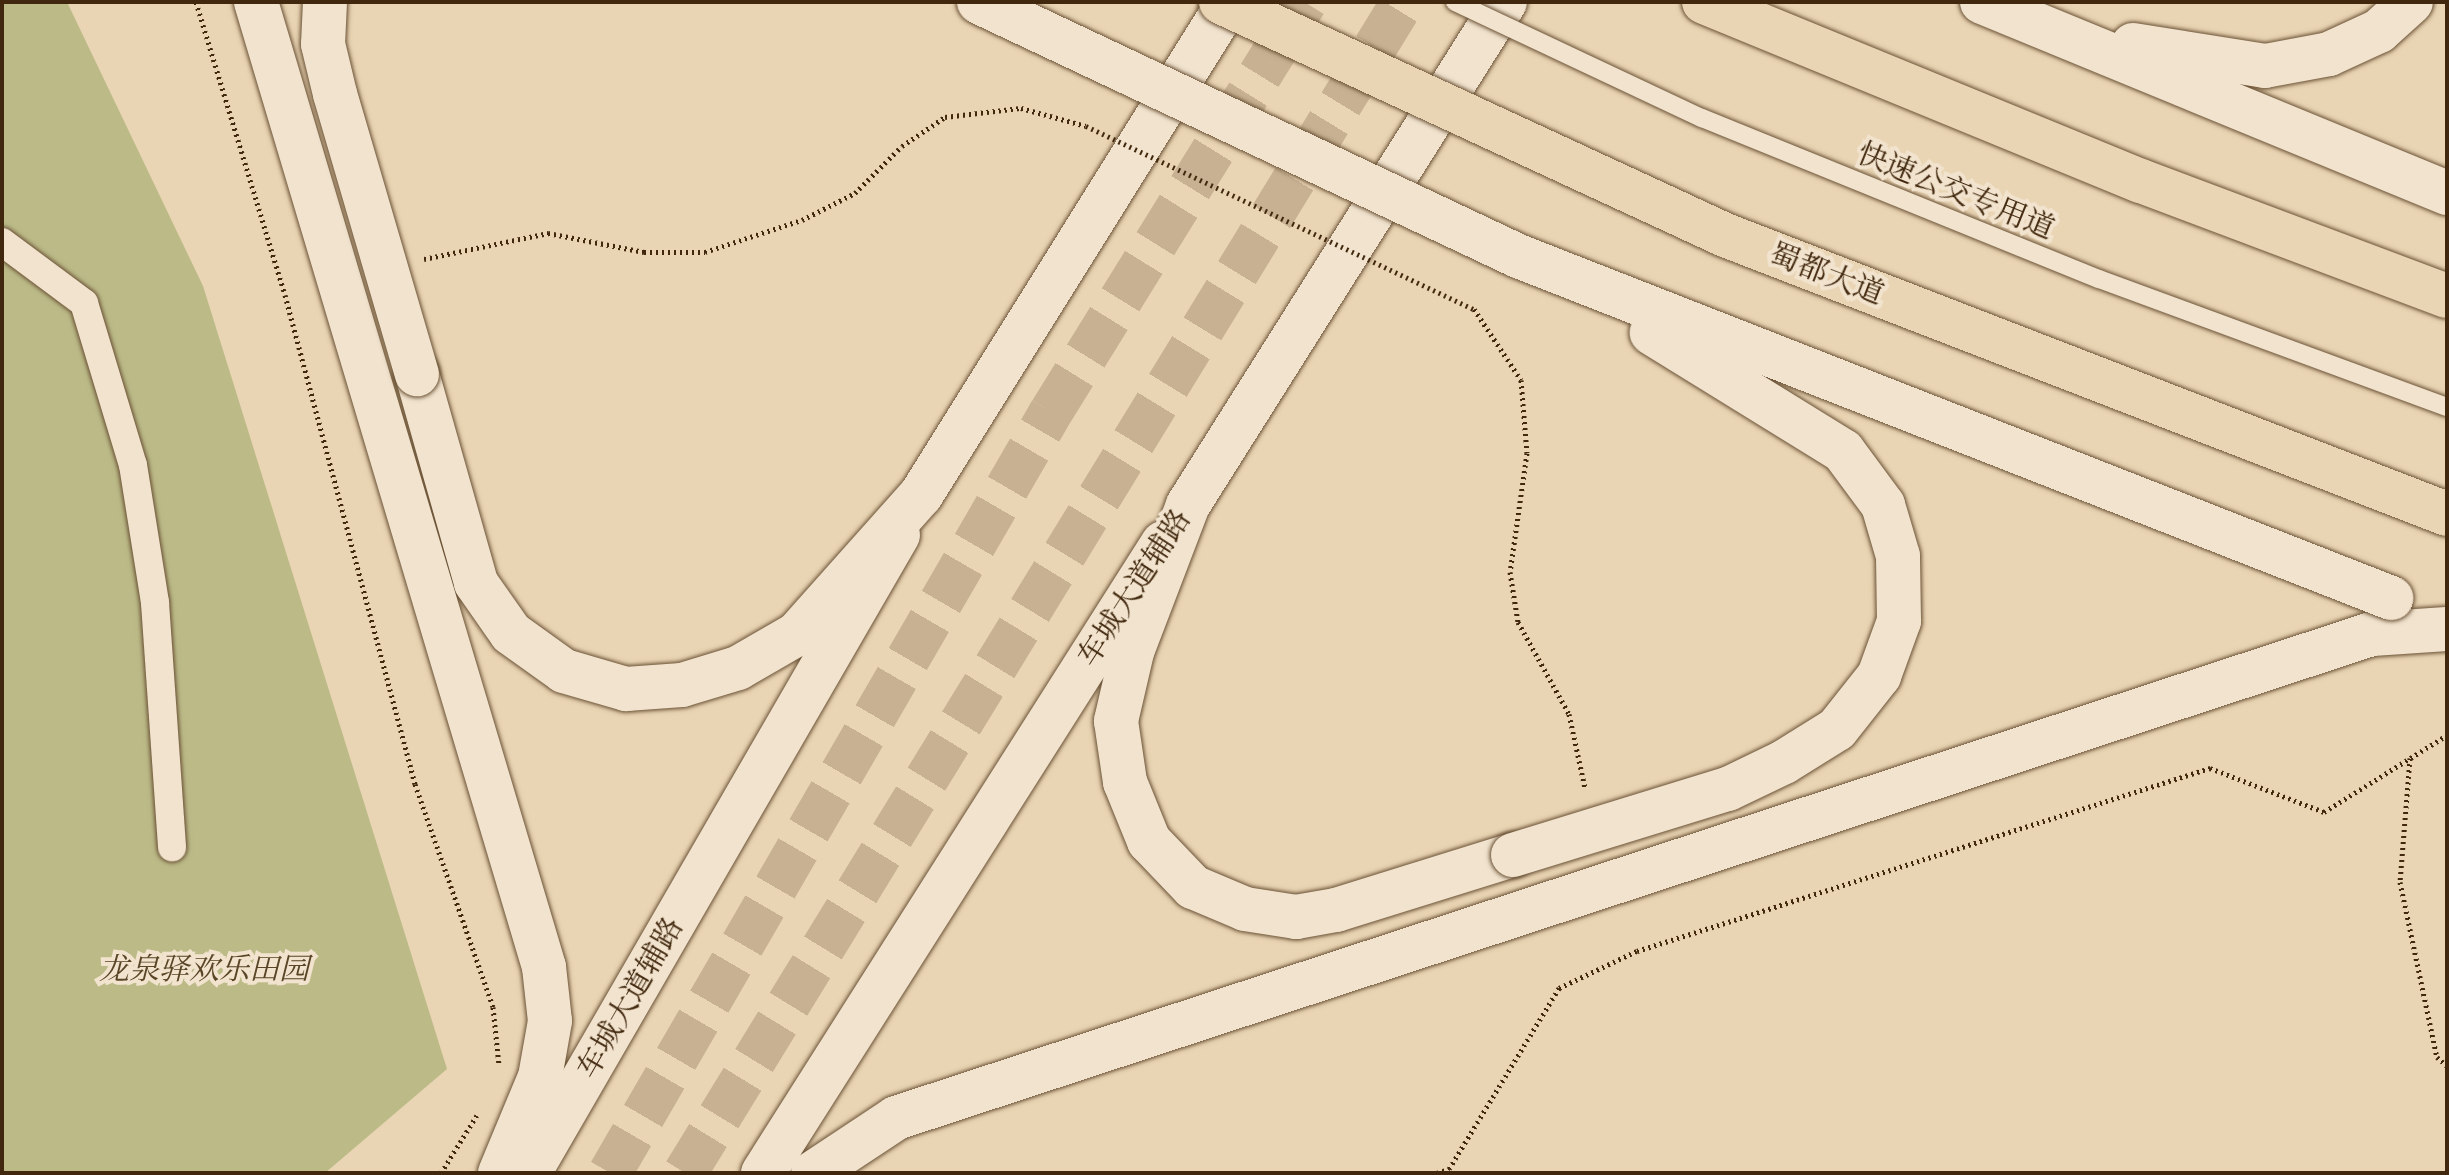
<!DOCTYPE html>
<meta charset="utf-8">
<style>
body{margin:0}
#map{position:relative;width:2449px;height:1175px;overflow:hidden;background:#e9d4b3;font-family:"EB Garamond","Noto Serif SC",serif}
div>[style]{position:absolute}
.green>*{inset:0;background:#bcbb88}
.trunk-tunnel>*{height:44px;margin-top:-22px;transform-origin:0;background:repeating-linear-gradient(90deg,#c7b192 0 44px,transparent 0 66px)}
.path>*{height:5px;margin-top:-2.5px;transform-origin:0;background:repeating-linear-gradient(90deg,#41270d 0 2px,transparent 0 6px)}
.roads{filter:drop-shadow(0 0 2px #6b5236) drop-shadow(0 0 2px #6b5236)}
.pedestrian>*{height:28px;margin:-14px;padding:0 14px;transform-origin:14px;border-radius:14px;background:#f1e3ce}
.tertiary>*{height:44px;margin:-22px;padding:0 22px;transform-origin:22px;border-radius:22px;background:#f1e3ce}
.secondary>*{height:44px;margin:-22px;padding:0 22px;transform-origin:22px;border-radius:22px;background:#f1e3ce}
.trunk>*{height:44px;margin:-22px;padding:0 22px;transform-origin:22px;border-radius:22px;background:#e9d4b3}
.path-bridge>*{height:5px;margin-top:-2.5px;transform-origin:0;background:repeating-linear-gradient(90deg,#41270d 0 2px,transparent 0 6px)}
.bridges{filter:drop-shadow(0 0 2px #6b5236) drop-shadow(0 0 2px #6b5236)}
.service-bridge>*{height:18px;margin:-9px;padding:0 9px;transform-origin:9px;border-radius:9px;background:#f1e3ce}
.secondary-bridge>*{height:44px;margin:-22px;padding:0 22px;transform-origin:22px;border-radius:22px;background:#f1e3ce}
.trunk-bridge>*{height:44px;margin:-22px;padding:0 22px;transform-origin:22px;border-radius:22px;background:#e9d4b3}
span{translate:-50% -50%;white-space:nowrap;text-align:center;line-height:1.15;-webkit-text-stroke:8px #f1e3ce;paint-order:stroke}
.street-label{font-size:30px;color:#41270d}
.park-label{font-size:30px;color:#5a4526;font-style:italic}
.frame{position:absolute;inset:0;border:4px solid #41270d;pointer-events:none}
</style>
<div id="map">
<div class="green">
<i style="clip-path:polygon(2px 2px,67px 2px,203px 286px,447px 1069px,325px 1173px,2px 1173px)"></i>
</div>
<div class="trunk-tunnel">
<i style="left:610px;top:1173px;width:880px;rotate:-59.91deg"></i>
<i style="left:1051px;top:412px;width:482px;rotate:-58.2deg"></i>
<i style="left:685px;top:1173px;width:1374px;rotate:-58.49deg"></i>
</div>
<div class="path">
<i style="left:196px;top:2px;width:306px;rotate:73.1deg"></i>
<i style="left:285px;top:295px;width:506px;rotate:75.11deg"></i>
<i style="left:415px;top:784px;width:236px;rotate:70.7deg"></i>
<i style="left:493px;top:1007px;width:58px;rotate:84.1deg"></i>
<i style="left:424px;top:259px;width:127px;rotate:-11.8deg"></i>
<i style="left:548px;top:233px;width:98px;rotate:11.2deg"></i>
<i style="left:644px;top:252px;width:61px"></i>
<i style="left:705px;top:252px;width:102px;rotate:-18.3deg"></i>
<i style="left:802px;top:220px;width:59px;rotate:-27deg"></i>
<i style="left:855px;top:193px;width:66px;rotate:-45deg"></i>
<i style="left:902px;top:146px;width:52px;rotate:-34deg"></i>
<i style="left:945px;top:117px;width:77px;rotate:-6.8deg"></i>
<i style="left:1021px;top:108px;width:67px;rotate:15.5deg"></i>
<i style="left:1474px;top:309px;width:85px;rotate:56.5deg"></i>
<i style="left:1521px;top:380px;width:73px;rotate:85.3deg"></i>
<i style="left:1527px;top:453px;width:120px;rotate:98.1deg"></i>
<i style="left:1510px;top:572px;width:51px;rotate:80.9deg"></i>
<i style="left:1518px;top:622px;width:105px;rotate:61deg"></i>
<i style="left:1569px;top:714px;width:76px;rotate:77.8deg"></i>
<i style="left:2410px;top:758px;width:124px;rotate:94.6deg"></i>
<i style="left:2400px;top:882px;width:179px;rotate:78.1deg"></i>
<i style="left:2437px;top:1057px;width:13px;rotate:42deg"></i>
<i style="left:441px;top:1173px;width:68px;rotate:-58.2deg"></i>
<i style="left:1437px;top:1173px;width:13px;rotate:-18deg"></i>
<i style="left:1449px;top:1169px;width:212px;rotate:-58.7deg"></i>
<i style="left:1559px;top:988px;width:86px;rotate:-25.4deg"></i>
<i style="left:1637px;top:951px;width:602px;rotate:-17.71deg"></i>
<i style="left:2210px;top:768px;width:122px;rotate:21.1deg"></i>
<i style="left:2324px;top:812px;width:145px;rotate:-32deg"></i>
</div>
<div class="roads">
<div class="pedestrian">
<i style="left:2px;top:242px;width:102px;rotate:36.6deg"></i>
<i style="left:84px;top:303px;width:169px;rotate:73.2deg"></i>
<i style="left:133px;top:465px;width:140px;rotate:80.9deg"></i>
<i style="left:155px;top:603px;width:245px;rotate:86deg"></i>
</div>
<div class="tertiary">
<i style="left:529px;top:1173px;width:737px;rotate:-59.96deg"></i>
<i style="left:763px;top:1173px;width:746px;rotate:-57.59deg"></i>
</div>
<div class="secondary">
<i style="left:256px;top:2px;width:1007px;rotate:73.38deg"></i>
<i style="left:544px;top:967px;width:54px;rotate:83.7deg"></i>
<i style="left:550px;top:1021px;width:57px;rotate:100.1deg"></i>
<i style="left:540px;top:1077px;width:104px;rotate:112.6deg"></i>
<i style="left:1505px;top:2px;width:595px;rotate:122.22deg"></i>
<i style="left:1188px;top:505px;width:157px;rotate:110.9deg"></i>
<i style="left:1132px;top:652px;width:71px;rotate:103.1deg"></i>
<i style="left:1116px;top:721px;width:62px;rotate:81.6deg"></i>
<i style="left:1125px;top:782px;width:64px;rotate:67.9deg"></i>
<i style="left:1149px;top:841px;width:64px;rotate:46.3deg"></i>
<i style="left:1193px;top:887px;width:56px;rotate:22.9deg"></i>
<i style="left:1245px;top:909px;width:52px;rotate:8.9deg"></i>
<i style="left:1296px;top:917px;width:41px;rotate:-9.9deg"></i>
<i style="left:1336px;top:910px;width:185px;rotate:-17.3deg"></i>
<i style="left:1982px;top:2px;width:503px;rotate:22.33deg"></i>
<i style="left:2133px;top:45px;width:134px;rotate:9deg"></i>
<i style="left:2265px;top:66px;width:65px;rotate:-10.6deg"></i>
<i style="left:2329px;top:54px;width:55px;rotate:-24.7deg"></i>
<i style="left:2379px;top:31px;width:43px;rotate:-42.2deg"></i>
<i style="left:417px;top:374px;width:217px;rotate:74.2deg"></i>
<i style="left:476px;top:583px;width:61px;rotate:55deg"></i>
<i style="left:511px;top:633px;width:65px;rotate:35.6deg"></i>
<i style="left:564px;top:671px;width:65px;rotate:16.2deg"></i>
<i style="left:626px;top:689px;width:56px;rotate:-4.1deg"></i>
<i style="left:682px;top:685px;width:59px;rotate:-16.9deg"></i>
<i style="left:738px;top:668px;width:68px;rotate:-30deg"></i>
<i style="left:797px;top:634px;width:186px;rotate:-48.3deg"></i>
<i style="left:921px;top:495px;width:581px;rotate:-58.01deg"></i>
<i style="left:813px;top:1173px;width:100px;rotate:-33.5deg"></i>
<i style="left:896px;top:1118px;width:1553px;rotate:-18.16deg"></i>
<i style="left:2372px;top:634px;width:75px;rotate:-3.8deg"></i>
</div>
<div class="trunk">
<i style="left:1704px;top:2px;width:472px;rotate:22.3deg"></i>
<i style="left:2141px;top:181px;width:327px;rotate:20.6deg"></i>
</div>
</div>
<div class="path-bridge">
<i style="left:1086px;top:126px;width:429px;rotate:25.3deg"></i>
</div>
<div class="bridges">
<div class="service-bridge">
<i style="left:1455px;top:2px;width:273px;rotate:25.2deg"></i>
<i style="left:1702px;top:118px;width:428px;rotate:22.1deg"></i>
<i style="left:2099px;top:279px;width:371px;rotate:20.2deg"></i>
</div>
<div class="secondary-bridge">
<i style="left:325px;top:2px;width:42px;rotate:92.7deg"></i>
<i style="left:323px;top:44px;width:51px;rotate:76.5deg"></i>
<i style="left:335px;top:94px;width:292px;rotate:73.7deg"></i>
<i style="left:979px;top:2px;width:596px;rotate:25.23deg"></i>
<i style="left:1518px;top:256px;width:938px;rotate:21.39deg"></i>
<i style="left:1513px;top:855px;width:225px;rotate:-17.1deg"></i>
<i style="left:1728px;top:789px;width:62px;rotate:-25.7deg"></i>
<i style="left:1784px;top:762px;width:62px;rotate:-31.9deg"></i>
<i style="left:1837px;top:729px;width:68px;rotate:-51.6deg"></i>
<i style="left:1879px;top:676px;width:59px;rotate:-70deg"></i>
<i style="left:1899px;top:621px;width:65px;rotate:-90.9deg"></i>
<i style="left:1898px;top:556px;width:53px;rotate:-106.4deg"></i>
<i style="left:1883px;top:505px;width:67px;rotate:-126.5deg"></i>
<i style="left:1843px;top:451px;width:225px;rotate:-148.3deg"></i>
</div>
<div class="trunk-bridge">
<i style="left:1221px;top:2px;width:555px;rotate:24.81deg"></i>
<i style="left:1725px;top:235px;width:774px;rotate:21.13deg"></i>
</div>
</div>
<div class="street-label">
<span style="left:1956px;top:191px;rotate:22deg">快速公交专用道</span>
<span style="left:1827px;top:274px;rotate:21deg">蜀都大道</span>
<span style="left:1134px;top:588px;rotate:-57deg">车城大道辅路</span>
<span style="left:630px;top:998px;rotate:-60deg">车城大道辅路</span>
</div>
<div class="park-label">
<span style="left:204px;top:969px">龙泉驿欢乐田园</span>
</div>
<div class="frame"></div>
</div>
